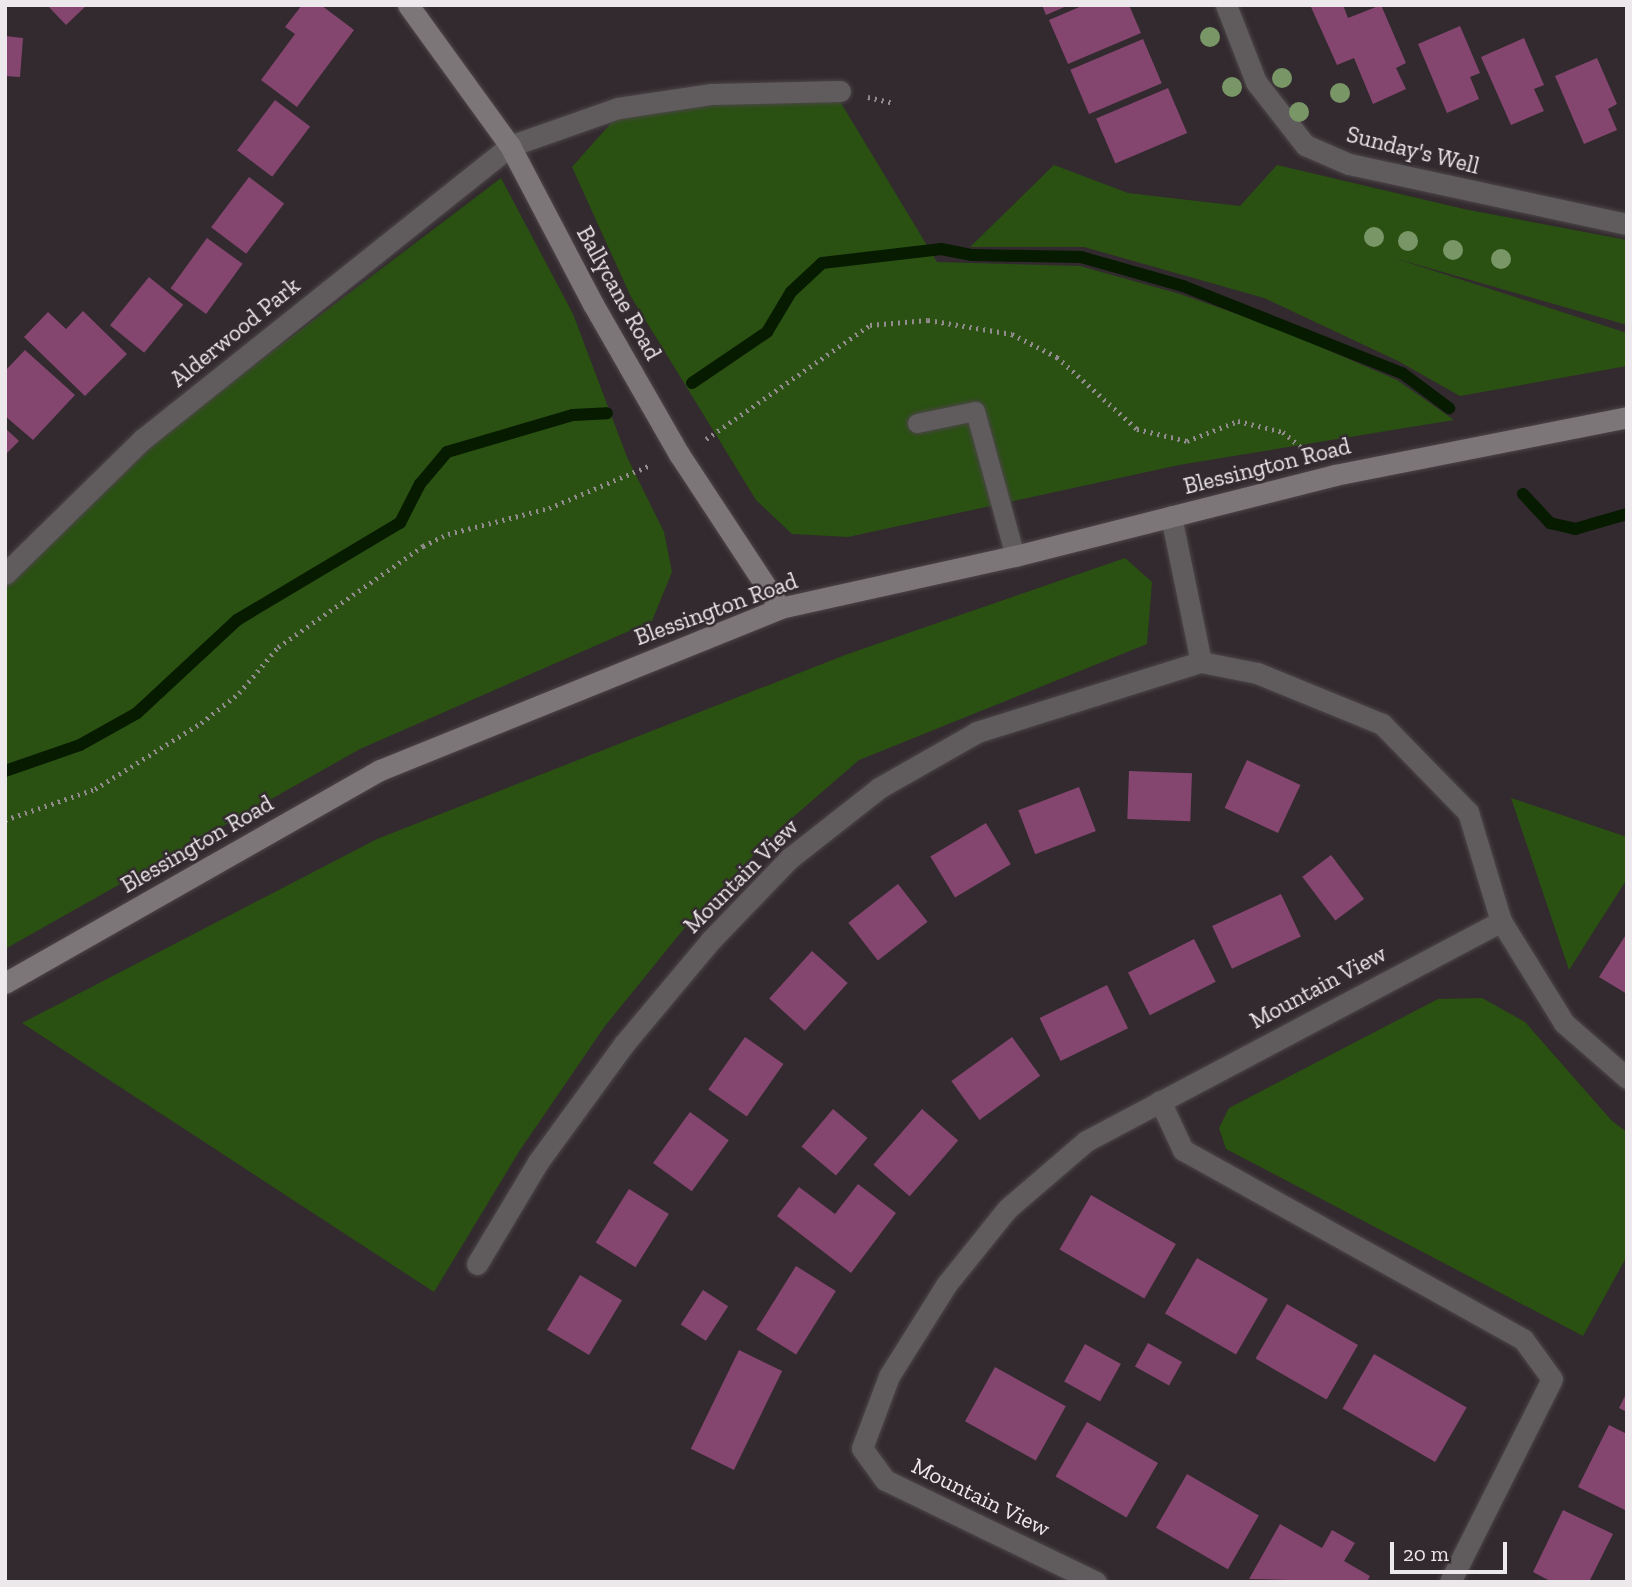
<!DOCTYPE html>
<style>
body{margin:0}
#map{position:relative;width:1632px;height:1587px;overflow:hidden;background:#322a2e;font-family:"Zilla Slab",serif}
div>[style]{position:absolute}
.green>*{inset:0;background:#2a5012}
.stream>*{height:12px;margin:-6px;padding:0 6px;transform-origin:6px;border-radius:6px;background:#071b00}
.building>*{inset:0;background:#84456f;transform-origin:0 0}
.path>*{height:4.5px;margin-top:-2.25px;transform-origin:0;background:repeating-linear-gradient(90deg,#928c8f 0 2px,transparent 0 7px)}
.roads{filter:drop-shadow(0 0 2px #4c4548) drop-shadow(0 0 2px #4c4548)}
.lane>*{height:19px;margin:-9.5px;padding:0 9.5px;transform-origin:9.5px;border-radius:9.5px;background:#605c5e}
.street>*{height:21px;margin:-10.5px;padding:0 10.5px;transform-origin:10.5px;border-radius:10.5px;background:#605c5e}
.secondary>*{height:21px;margin:-10.5px;padding:0 10.5px;transform-origin:10.5px;border-radius:10.5px;background:#7c7679}
.trees>*{width:20px;height:20px;margin:-10px;border-radius:50%;background:#799667}
span{translate:-50% -50%;white-space:nowrap;text-align:center;line-height:1.15;-webkit-text-stroke:5px #322a2e;paint-order:stroke}
.street-label{font-size:23px;color:#ede8eb}
.frame{position:absolute;inset:0;border:7px solid #ede8eb;pointer-events:none}
.scale{position:absolute;left:1390px;top:1542px;width:117px;height:32px;box-sizing:border-box;border:4px solid #ede8eb;border-top:0;padding-left:9px;font-size:21px;line-height:24px;white-space:nowrap;color:#ede8eb;-webkit-text-stroke:5px #322a2e;paint-order:stroke}
</style>
<div id="map">
<div class="green">
<i style="clip-path:polygon(838px 98px,937px 262px,1080px 266px,1180px 294px,1274px 327px,1397px 380px,1454px 420px,1179px 465px,848px 537px,792px 534px,756px 500px,630px 295px,572px 167px,620px 113px,714px 99px)"></i>
<i style="clip-path:polygon(1054px 165px,1128px 193px,1240px 206px,1277px 165px,1464px 209px,1627px 240px,1627px 325px,1394px 258px,1627px 333px,1627px 366px,1460px 396px,1398px 361px,1264px 298px,1084px 247px,970px 247px)"></i>
<i style="clip-path:polygon(501px 178px,573px 314px,627px 457px,664px 532px,672px 572px,652px 621px,360px 749px,5px 949px,5px 587px,149px 445px)"></i>
<i style="clip-path:polygon(1125px 558px,1152px 582px,1147px 644px,859px 760px,777px 831px,691px 920px,605px 1026px,520px 1150px,434px 1292px,22px 1023px,377px 839px,845px 655px)"></i>
<i style="clip-path:polygon(1511px 798px,1627px 837px,1627px 879px,1569px 970px)"></i>
<i style="clip-path:polygon(1482px 998px,1525px 1022px,1612px 1121px,1627px 1132px,1627px 1256px,1583px 1336px,1226px 1149px,1219px 1128px,1229px 1108px,1438px 999px)"></i>
</div>
<div class="stream">
<i style="left:692px;top:383px;width:91px;rotate:-34.2deg"></i>
<i style="left:767px;top:332px;width:47px;rotate:-59deg"></i>
<i style="left:791px;top:292px;width:42px;rotate:-43.1deg"></i>
<i style="left:822px;top:263px;width:120px;rotate:-6.7deg"></i>
<i style="left:941px;top:249px;width:32px;rotate:11deg"></i>
<i style="left:972px;top:255px;width:109px;rotate:1.1deg"></i>
<i style="left:1081px;top:257px;width:106px;rotate:15.9deg"></i>
<i style="left:1183px;top:286px;width:236px;rotate:21.7deg"></i>
<i style="left:1402px;top:373px;width:59px;rotate:36.7deg"></i>
<i style="left:1523px;top:494px;width:40px;rotate:47deg"></i>
<i style="left:1550px;top:523px;width:26px;rotate:13deg"></i>
<i style="left:1575px;top:529px;width:54px;rotate:-16.1deg"></i>
<i style="left:5px;top:771px;width:79px;rotate:-19.1deg"></i>
<i style="left:80px;top:745px;width:65px;rotate:-29.3deg"></i>
<i style="left:137px;top:713px;width:137px;rotate:-42.9deg"></i>
<i style="left:237px;top:620px;width:190px;rotate:-30.8deg"></i>
<i style="left:400px;top:523px;width:44px;rotate:-62.9deg"></i>
<i style="left:420px;top:484px;width:42px;rotate:-49.8deg"></i>
<i style="left:447px;top:452px;width:131px;rotate:-16.4deg"></i>
<i style="left:573px;top:415px;width:34px;rotate:-3deg"></i>
</div>
<div class="building">
<i style="clip-path:polygon(47px 5px,87px 5px,66px 25px)"></i>
<i style="clip-path:polygon(302px 5px,321px 5px,354px 30px,297px 107px,261px 80px,295px 34px,285px 27px)"></i>
<i style="clip-path:polygon(1042px 5px,1069px 5px,1046px 15px)"></i>
<i style="clip-path:polygon(1084px 5px,1129px 5px,1141px 33px,1068px 64px,1049px 20px)"></i>
<i style="clip-path:polygon(1343px 5px,1348px 18px,1381px 5px,1406px 63px,1396px 68px,1406px 89px,1373px 104px,1354px 58px,1337px 65px,1311px 7px)"></i>
<i style="clip-path:polygon(1460px 26px,1480px 73px,1470px 77px,1479px 99px,1447px 113px,1418px 44px)"></i>
<i style="clip-path:polygon(5px 36px,23px 38px,20px 77px,5px 76px)"></i>
<i style="clip-path:polygon(1524px 38px,1544px 85px,1534px 89px,1544px 111px,1511px 125px,1481px 57px)"></i>
<i style="left:1143px;top:39px;width:48px;height:79px;rotate:67deg"></i>
<i style="clip-path:polygon(1597px 58px,1617px 104px,1608px 109px,1617px 130px,1584px 144px,1555px 76px)"></i>
<i style="left:1168px;top:88px;width:49px;height:78px;rotate:67deg"></i>
<i style="left:275px;top:100px;width:44px;height:63px;rotate:37deg"></i>
<i style="left:249px;top:177px;width:44px;height:63px;rotate:37deg"></i>
<i style="left:207px;top:238px;width:44px;height:62px;rotate:36deg"></i>
<i style="left:149px;top:277px;width:44px;height:62px;rotate:39deg"></i>
<i style="clip-path:polygon(83px 311px,127px 354px,85px 396px,24px 337px,48px 312px,66px 329px)"></i>
<i style="clip-path:polygon(25px 350px,75px 395px,33px 440px,5px 416px,5px 371px)"></i>
<i style="clip-path:polygon(5px 428px,19px 441px,5px 455px)"></i>
<i style="left:1247px;top:760px;width:59px;height:53px;rotate:25deg"></i>
<i style="left:1129px;top:771px;width:63px;height:48px;rotate:2deg"></i>
<i style="left:1079px;top:787px;width:47px;height:65px;rotate:69deg"></i>
<i style="left:986px;top:823px;width:48px;height:65px;rotate:59deg"></i>
<i style="left:1331px;top:855px;width:55px;height:36px;rotate:53deg"></i>
<i style="left:898px;top:884px;width:48px;height:63px;rotate:52deg"></i>
<i style="left:1281px;top:894px;width:47px;height:76px;rotate:65deg"></i>
<i style="clip-path:polygon(1627px 933px,1627px 994px,1599px 977px)"></i>
<i style="left:1194px;top:939px;width:48px;height:74px;rotate:63deg"></i>
<i style="left:812px;top:951px;width:48px;height:64px;rotate:42deg"></i>
<i style="left:1107px;top:985px;width:48px;height:75px;rotate:64deg"></i>
<i style="left:745px;top:1037px;width:47px;height:64px;rotate:35deg"></i>
<i style="left:1012px;top:1037px;width:48px;height:75px;rotate:54deg"></i>
<i style="left:833px;top:1109px;width:45px;height:49px;rotate:40deg"></i>
<i style="left:922px;top:1109px;width:48px;height:74px;rotate:41deg"></i>
<i style="left:690px;top:1112px;width:48px;height:63px;rotate:36deg"></i>
<i style="clip-path:polygon(858px 1184px,896px 1213px,851px 1273px,777px 1216px,799px 1187px,835px 1214px)"></i>
<i style="left:629px;top:1189px;width:47px;height:63px;rotate:32deg"></i>
<i style="left:1091px;top:1195px;width:98px;height:63px;rotate:30deg"></i>
<i style="left:1197px;top:1258px;width:82px;height:64px;rotate:30deg"></i>
<i style="left:796px;top:1266px;width:47px;height:75px;rotate:32deg"></i>
<i style="left:580px;top:1275px;width:49px;height:64px;rotate:31deg"></i>
<i style="left:703px;top:1290px;width:30px;height:41px;rotate:33deg"></i>
<i style="left:1287px;top:1304px;width:82px;height:63px;rotate:30deg"></i>
<i style="left:1148px;top:1343px;width:39px;height:27px;rotate:29deg"></i>
<i style="left:1085px;top:1344px;width:41px;height:43px;rotate:29deg"></i>
<i style="left:739px;top:1350px;width:48px;height:110px;rotate:26deg"></i>
<i style="left:1374px;top:1354px;width:107px;height:63px;rotate:30deg"></i>
<i style="left:995px;top:1367px;width:81px;height:62px;rotate:29deg"></i>
<i style="clip-path:polygon(1627px 1392px,1627px 1412px,1619px 1408px)"></i>
<i style="left:1087px;top:1422px;width:82px;height:63px;rotate:30deg"></i>
<i style="clip-path:polygon(1609px 1425px,1627px 1434px,1627px 1511px,1578px 1487px)"></i>
<i style="left:1187px;top:1474px;width:83px;height:62px;rotate:30deg"></i>
<i style="clip-path:polygon(1563px 1510px,1613px 1534px,1589px 1582px,1552px 1582px,1533px 1572px)"></i>
<i style="clip-path:polygon(1280px 1524px,1322px 1548px,1332px 1530px,1355px 1543px,1344px 1561px,1370px 1576px,1367px 1582px,1249px 1579px)"></i>
</div>
<div class="path">
<i style="left:868px;top:97px;width:26px;rotate:13deg"></i>
<i style="left:706px;top:439px;width:200px;rotate:-34.8deg"></i>
<i style="left:870px;top:325px;width:58px;rotate:-4.9deg"></i>
<i style="left:928px;top:320px;width:85px;rotate:9.5deg"></i>
<i style="left:1012px;top:334px;width:51px;rotate:27.1deg"></i>
<i style="left:1057px;top:357px;width:108px;rotate:42deg"></i>
<i style="left:1137px;top:429px;width:51px;rotate:13.5deg"></i>
<i style="left:1187px;top:441px;width:55px;rotate:-21.4deg"></i>
<i style="left:1238px;top:421px;width:46px;rotate:13.7deg"></i>
<i style="left:1283px;top:432px;width:31px;rotate:40deg"></i>
<i style="left:5px;top:820px;width:95px;rotate:-19deg"></i>
<i style="left:95px;top:789px;width:125px;rotate:-31.9deg"></i>
<i style="left:201px;top:723px;width:48px;rotate:-38.3deg"></i>
<i style="left:239px;top:693px;width:60px;rotate:-49.7deg"></i>
<i style="left:278px;top:647px;width:177px;rotate:-34.9deg"></i>
<i style="left:423px;top:546px;width:28px;rotate:-26deg"></i>
<i style="left:448px;top:534px;width:104px;rotate:-14.4deg"></i>
<i style="left:549px;top:508px;width:111px;rotate:-22.9deg"></i>
</div>
<div class="roads">
<div class="lane">
<i style="left:917px;top:423px;width:59px;rotate:-11.7deg"></i>
<i style="left:975px;top:411px;width:150px;rotate:74.6deg"></i>
</div>
<div class="street">
<i style="left:1226px;top:5px;width:83px;rotate:68.7deg"></i>
<i style="left:1256px;top:82px;width:80px;rotate:52.1deg"></i>
<i style="left:1305px;top:145px;width:48px;rotate:23.4deg"></i>
<i style="left:1349px;top:164px;width:284px;rotate:12.2deg"></i>
<i style="left:1171px;top:516px;width:149px;rotate:78.4deg"></i>
<i style="left:1201px;top:662px;width:57px;rotate:11.1deg"></i>
<i style="left:1257px;top:673px;width:135px;rotate:22.2deg"></i>
<i style="left:1382px;top:724px;width:123px;rotate:45.7deg"></i>
<i style="left:1468px;top:812px;width:114px;rotate:73.2deg"></i>
<i style="left:1501px;top:921px;width:120px;rotate:58.3deg"></i>
<i style="left:1564px;top:1023px;width:84px;rotate:41.1deg"></i>
<i style="left:5px;top:574px;width:193px;rotate:-44.4deg"></i>
<i style="left:143px;top:439px;width:470px;rotate:-38.6deg"></i>
<i style="left:510px;top:146px;width:114px;rotate:-19.4deg"></i>
<i style="left:618px;top:108px;width:95px;rotate:-8.5deg"></i>
<i style="left:712px;top:94px;width:128px;rotate:-1.3deg"></i>
<i style="left:1160px;top:1101px;width:54px;rotate:64.9deg"></i>
<i style="left:1183px;top:1150px;width:389px;rotate:29.1deg"></i>
<i style="left:1523px;top:1339px;width:49px;rotate:54.1deg"></i>
<i style="left:1552px;top:1379px;width:227px;rotate:116.7deg"></i>
<i style="left:477px;top:1264px;width:119px;rotate:-59.1deg"></i>
<i style="left:538px;top:1162px;width:146px;rotate:-53.9deg"></i>
<i style="left:624px;top:1044px;width:136px;rotate:-50.1deg"></i>
<i style="left:711px;top:940px;width:114px;rotate:-46.1deg"></i>
<i style="left:790px;top:858px;width:113px;rotate:-38.2deg"></i>
<i style="left:879px;top:788px;width:113px;rotate:-29.7deg"></i>
<i style="left:977px;top:732px;width:235px;rotate:-17.4deg"></i>
<i style="left:1096px;top:1582px;width:234px;rotate:-154.2deg"></i>
<i style="left:885px;top:1480px;width:39px;rotate:-126deg"></i>
<i style="left:862px;top:1448px;width:77px;rotate:-69.4deg"></i>
<i style="left:889px;top:1376px;width:107px;rotate:-57.9deg"></i>
<i style="left:946px;top:1285px;width:97px;rotate:-51.2deg"></i>
<i style="left:1007px;top:1209px;width:104px;rotate:-40.7deg"></i>
<i style="left:1086px;top:1141px;width:470px;rotate:-27.9deg"></i>
</div>
<div class="secondary">
<i style="left:408px;top:5px;width:174px;rotate:54.1deg"></i>
<i style="left:510px;top:146px;width:178px;rotate:62.3deg"></i>
<i style="left:593px;top:304px;width:173px;rotate:60.2deg"></i>
<i style="left:679px;top:454px;width:184px;rotate:56.7deg"></i>
<i style="left:5px;top:983px;width:431px;rotate:-29.6deg"></i>
<i style="left:380px;top:770px;width:432px;rotate:-22deg"></i>
<i style="left:780px;top:608px;width:241px;rotate:-12.5deg"></i>
<i style="left:1015px;top:556px;width:330px;rotate:-14.2deg"></i>
<i style="left:1335px;top:475px;width:298px;rotate:-11.2deg"></i>
</div>
</div>
<div class="trees">
<i style="left:1210px;top:37px"></i>
<i style="left:1282px;top:78px"></i>
<i style="left:1232px;top:87px"></i>
<i style="left:1340px;top:93px"></i>
<i style="left:1299px;top:112px"></i>
<i style="left:1374px;top:237px"></i>
<i style="left:1408px;top:241px"></i>
<i style="left:1453px;top:250px"></i>
<i style="left:1501px;top:259px"></i>
</div>
<div class="street-label">
<span style="left:1413px;top:150px;rotate:14deg">Sunday's Well</span>
<span style="left:619px;top:293px;rotate:61deg">Ballycane Road</span>
<span style="left:235px;top:332px;rotate:-39deg">Alderwood Park</span>
<span style="left:1267px;top:466px;rotate:-14deg">Blessington Road</span>
<span style="left:716px;top:609px;rotate:-20deg">Blessington Road</span>
<span style="left:197px;top:844px;rotate:-30deg">Blessington Road</span>
<span style="left:741px;top:876px;rotate:-45deg">Mountain View</span>
<span style="left:1318px;top:987px;rotate:-28deg">Mountain View</span>
<span style="left:981px;top:1497px;rotate:26deg">Mountain View</span>
</div>
<div class="frame"></div>
<div class="scale">20 m</div>
</div>
